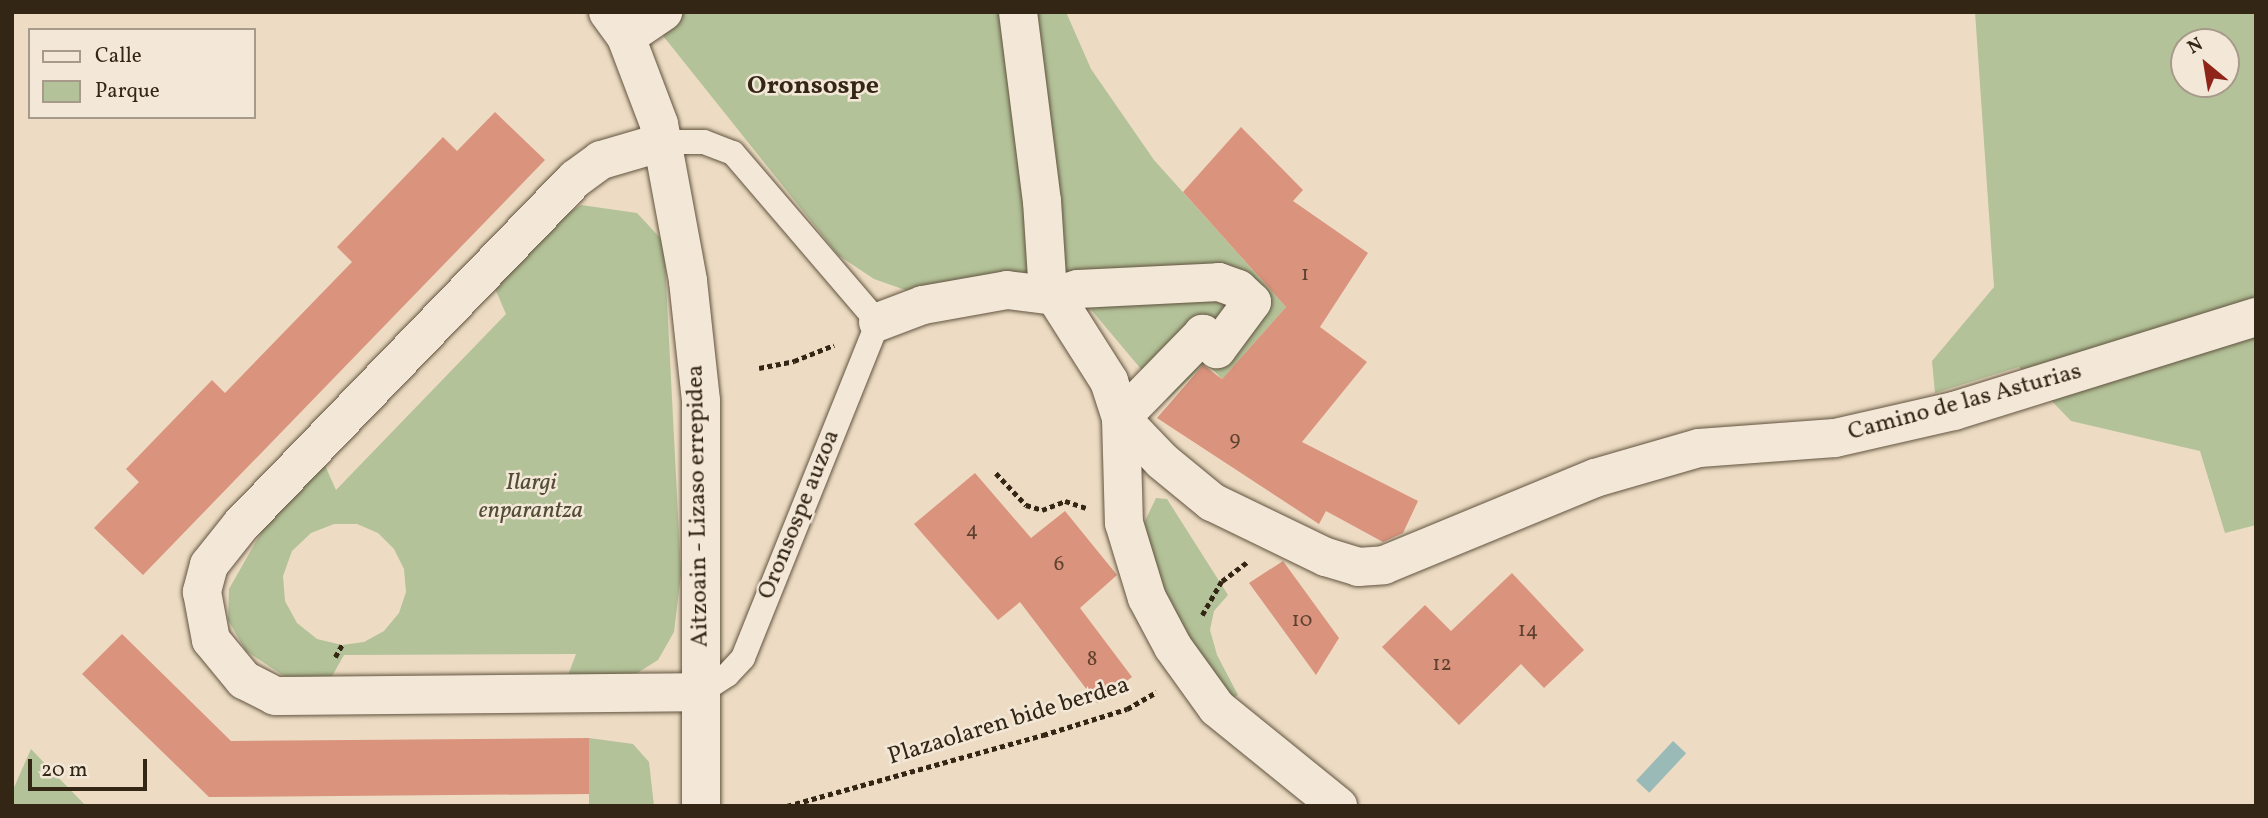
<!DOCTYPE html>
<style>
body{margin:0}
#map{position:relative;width:2268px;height:818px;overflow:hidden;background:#eddcc3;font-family:Vollkorn,serif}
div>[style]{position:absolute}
.green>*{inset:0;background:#b3c298}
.water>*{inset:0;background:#9abab8;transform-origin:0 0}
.building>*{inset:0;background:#da937c}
.path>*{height:4.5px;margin-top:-2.25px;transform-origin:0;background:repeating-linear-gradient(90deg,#342615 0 5px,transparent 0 8.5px)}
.roads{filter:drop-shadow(0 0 2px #625440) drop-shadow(0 0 2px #625440)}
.lane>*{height:24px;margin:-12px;padding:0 12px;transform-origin:12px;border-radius:12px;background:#f3e8d8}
.street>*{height:38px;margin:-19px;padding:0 19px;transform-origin:19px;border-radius:19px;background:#f3e8d8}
.secondary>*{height:38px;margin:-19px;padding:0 19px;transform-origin:19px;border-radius:19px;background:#f3e8d8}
span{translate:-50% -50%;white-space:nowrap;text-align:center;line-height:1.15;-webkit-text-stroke:5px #f3e8d8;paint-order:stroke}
.number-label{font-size:21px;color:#5e412f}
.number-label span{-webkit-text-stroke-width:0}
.street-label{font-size:24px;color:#342615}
.park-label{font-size:24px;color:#544d36;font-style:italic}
.neighbourhood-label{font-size:26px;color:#342615;font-weight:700}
.frame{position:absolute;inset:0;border:14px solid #342615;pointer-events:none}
.legend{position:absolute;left:28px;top:28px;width:228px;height:91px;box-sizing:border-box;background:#f3e8d8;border:2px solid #a79a8a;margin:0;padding:9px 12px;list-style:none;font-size:21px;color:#342615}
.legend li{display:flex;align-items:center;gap:14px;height:35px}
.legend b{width:35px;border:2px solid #a79a8a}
.north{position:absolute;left:2170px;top:28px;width:70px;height:70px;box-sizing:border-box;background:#f3e8d8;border:2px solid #a79a8a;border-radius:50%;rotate:330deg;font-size:19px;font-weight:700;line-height:28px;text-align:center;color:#342615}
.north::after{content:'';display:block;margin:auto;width:24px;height:32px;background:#8f2418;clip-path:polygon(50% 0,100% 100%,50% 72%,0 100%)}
.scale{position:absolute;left:28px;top:759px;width:119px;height:32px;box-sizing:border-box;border:4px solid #342615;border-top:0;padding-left:9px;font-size:21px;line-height:24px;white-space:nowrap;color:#342615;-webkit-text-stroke:5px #f3e8d8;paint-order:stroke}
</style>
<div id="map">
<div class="green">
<i style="clip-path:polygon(684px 12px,1066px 12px,1091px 69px,1154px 160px,1286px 307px,1222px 379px,1206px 363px,1167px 400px,1067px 281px,1027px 272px,908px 291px,874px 279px,838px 255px,660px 32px)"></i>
<i style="clip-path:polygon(evenodd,1975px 12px,2256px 12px,2256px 525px,2225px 533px,2200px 451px,2071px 421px,2019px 367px,1935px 393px,1932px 361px,1994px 287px,1975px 12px,2184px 42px,2226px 42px,2226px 84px,2184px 84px,2184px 42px)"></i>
<i style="clip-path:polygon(evenodd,581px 205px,637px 213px,664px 242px,681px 574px,674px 632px,658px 660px,621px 683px,565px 683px,576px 654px,344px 655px,331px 678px,284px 676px,246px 651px,228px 620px,229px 589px,267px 522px,323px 461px,336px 490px,506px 314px,493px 284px,554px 222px,581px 205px,334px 524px,357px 524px,378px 533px,394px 549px,404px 569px,406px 592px,399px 613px,384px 631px,364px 642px,342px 645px,317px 639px,297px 623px,285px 601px,283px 576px,292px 551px,311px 533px,334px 524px)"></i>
<i style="clip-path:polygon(1156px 498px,1167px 499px,1228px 595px,1214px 611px,1210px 630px,1217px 655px,1238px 695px,1224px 704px,1170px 616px,1144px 523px)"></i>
<i style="clip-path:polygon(589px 738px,633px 744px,649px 762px,654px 806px,589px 806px)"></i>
<i style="clip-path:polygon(31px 749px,52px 771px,86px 806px,12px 806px,12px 792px)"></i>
</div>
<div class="water">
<i style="left:1673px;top:741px;width:18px;height:54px;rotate:43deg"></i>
</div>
<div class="building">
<i style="clip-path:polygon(495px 112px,545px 160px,143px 575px,94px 528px,139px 482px,126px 469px,212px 380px,225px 393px,352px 262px,337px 247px,443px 137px,457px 151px)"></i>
<i style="clip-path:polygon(1241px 127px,1303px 190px,1293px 201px,1368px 253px,1320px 327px,1367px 362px,1302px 442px,1418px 501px,1403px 533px,1383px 542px,1326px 511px,1319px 524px,1157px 418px,1203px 365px,1222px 379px,1286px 307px,1183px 192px)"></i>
<i style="clip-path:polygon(975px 473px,1031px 538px,1065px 511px,1117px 575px,1080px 608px,1132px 677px,1097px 703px,1020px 602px,998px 620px,914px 524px)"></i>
<i style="clip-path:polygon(1283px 561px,1339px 638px,1316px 675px,1249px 583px)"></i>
<i style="clip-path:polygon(1512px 573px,1584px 650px,1544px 688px,1521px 664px,1459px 725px,1382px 647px,1425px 605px,1451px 631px)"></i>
<i style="clip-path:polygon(122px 634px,231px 741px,589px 738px,589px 794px,209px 797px,82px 674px)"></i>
</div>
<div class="path">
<i style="left:759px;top:368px;width:36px;rotate:-11deg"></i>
<i style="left:794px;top:361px;width:43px;rotate:-21.8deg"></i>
<i style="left:996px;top:473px;width:44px;rotate:46.8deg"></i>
<i style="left:1026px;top:505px;width:17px;rotate:17deg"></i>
<i style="left:1042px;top:510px;width:25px;rotate:-21deg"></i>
<i style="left:1065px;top:501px;width:22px;rotate:18deg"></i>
<i style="left:1202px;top:615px;width:39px;rotate:-60deg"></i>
<i style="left:1222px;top:581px;width:31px;rotate:-37deg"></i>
<i style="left:335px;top:657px;width:14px;rotate:-60deg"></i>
<i style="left:787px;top:806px;width:266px;rotate:-15.5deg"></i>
<i style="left:1043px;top:735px;width:88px;rotate:-17.2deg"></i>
<i style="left:1127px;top:709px;width:34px;rotate:-30deg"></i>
</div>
<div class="roads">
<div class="lane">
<i style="left:663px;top:142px;width:41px"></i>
<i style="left:704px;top:142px;width:31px;rotate:21deg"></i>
<i style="left:733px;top:153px;width:223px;rotate:49.4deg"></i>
<i style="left:878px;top:322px;width:362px;rotate:111.9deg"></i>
<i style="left:743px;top:658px;width:23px;rotate:133deg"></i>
<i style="left:727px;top:675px;width:31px;rotate:147deg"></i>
</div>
<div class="street">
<i style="left:1018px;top:12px;width:191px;rotate:82.8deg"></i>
<i style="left:1042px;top:201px;width:78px;rotate:86.3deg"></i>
<i style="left:1047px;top:279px;width:19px;rotate:65deg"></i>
<i style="left:1055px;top:296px;width:24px;rotate:-17deg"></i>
<i style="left:1078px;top:289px;width:141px;rotate:-2.8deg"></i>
<i style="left:1219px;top:282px;width:20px;rotate:20deg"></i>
<i style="left:1238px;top:289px;width:19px;rotate:43deg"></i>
<i style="left:1252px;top:302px;width:59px;rotate:126.7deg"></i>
<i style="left:1217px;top:349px;width:21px;rotate:-133deg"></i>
<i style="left:1203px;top:334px;width:117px;rotate:134.3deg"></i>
<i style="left:626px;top:37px;width:45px;rotate:-34deg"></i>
<i style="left:663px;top:142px;width:65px;rotate:163.8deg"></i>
<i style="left:601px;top:160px;width:32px;rotate:144deg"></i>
<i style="left:575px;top:179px;width:482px;rotate:134deg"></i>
<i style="left:240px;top:526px;width:50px;rotate:128.5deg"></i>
<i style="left:209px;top:565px;width:28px;rotate:105deg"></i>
<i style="left:202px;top:592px;width:49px;rotate:79.4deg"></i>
<i style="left:211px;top:640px;width:52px;rotate:50.5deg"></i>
<i style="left:244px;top:680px;width:35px;rotate:27deg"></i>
<i style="left:275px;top:696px;width:426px;rotate:-0.5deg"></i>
<i style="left:878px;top:322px;width:48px;rotate:-20.7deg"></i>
<i style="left:923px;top:305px;width:85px;rotate:-10.1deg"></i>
<i style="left:1007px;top:290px;width:48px;rotate:7.1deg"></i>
<i style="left:1055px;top:296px;width:101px;rotate:57.6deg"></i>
<i style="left:1109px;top:381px;width:39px;rotate:72deg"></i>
<i style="left:1121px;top:418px;width:105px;rotate:88.4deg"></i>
<i style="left:1124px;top:523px;width:78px;rotate:73deg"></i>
<i style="left:1147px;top:598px;width:55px;rotate:62deg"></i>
<i style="left:1173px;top:647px;width:75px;rotate:54.2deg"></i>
<i style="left:1217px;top:708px;width:156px;rotate:39deg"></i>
<i style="left:1121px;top:418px;width:59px;rotate:46.4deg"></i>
<i style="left:1162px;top:461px;width:65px;rotate:39.4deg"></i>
<i style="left:1212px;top:502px;width:127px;rotate:25.8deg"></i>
<i style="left:1326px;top:557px;width:34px;rotate:17deg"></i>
<i style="left:1358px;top:567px;width:26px;rotate:-4deg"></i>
<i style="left:1384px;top:565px;width:228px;rotate:-22.4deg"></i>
<i style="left:1595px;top:478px;width:108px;rotate:-16.1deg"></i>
<i style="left:1699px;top:448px;width:136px;rotate:-4.2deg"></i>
<i style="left:1835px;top:438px;width:122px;rotate:-12.8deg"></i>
<i style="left:1954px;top:411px;width:316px;rotate:-17.3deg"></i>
</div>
<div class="secondary">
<i style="left:608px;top:12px;width:31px;rotate:54deg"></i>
<i style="left:626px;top:37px;width:93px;rotate:69.2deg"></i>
<i style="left:659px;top:124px;width:160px;rotate:79.5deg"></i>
<i style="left:688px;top:281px;width:121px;rotate:83.8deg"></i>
<i style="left:701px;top:401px;width:405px;rotate:90deg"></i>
</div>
</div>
<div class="number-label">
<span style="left:1305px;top:275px">1</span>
<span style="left:1235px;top:440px">9</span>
<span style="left:972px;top:531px">4</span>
<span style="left:1059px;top:565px">6</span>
<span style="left:1302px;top:621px">10</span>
<span style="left:1528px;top:631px">14</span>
<span style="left:1092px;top:660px">8</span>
<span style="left:1442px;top:665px">12</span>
</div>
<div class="street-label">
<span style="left:1965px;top:403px;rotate:-15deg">Camino de las Asturias</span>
<span style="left:699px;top:506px;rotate:-91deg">Aitzoain - Lizaso errepidea</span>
<span style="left:800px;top:515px;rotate:-68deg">Oronsospe auzoa</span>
<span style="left:1009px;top:722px;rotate:-17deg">Plazaolaren bide berdea</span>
</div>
<div class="park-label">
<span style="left:531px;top:498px">Ilargi<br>enparantza</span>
</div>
<div class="neighbourhood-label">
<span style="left:813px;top:87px">Oronsospe</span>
</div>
<div class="frame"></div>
<ul class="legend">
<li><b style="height:9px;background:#f3e8d8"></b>Calle</li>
<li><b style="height:19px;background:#b3c298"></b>Parque</li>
</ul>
<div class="north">N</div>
<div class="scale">20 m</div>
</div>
